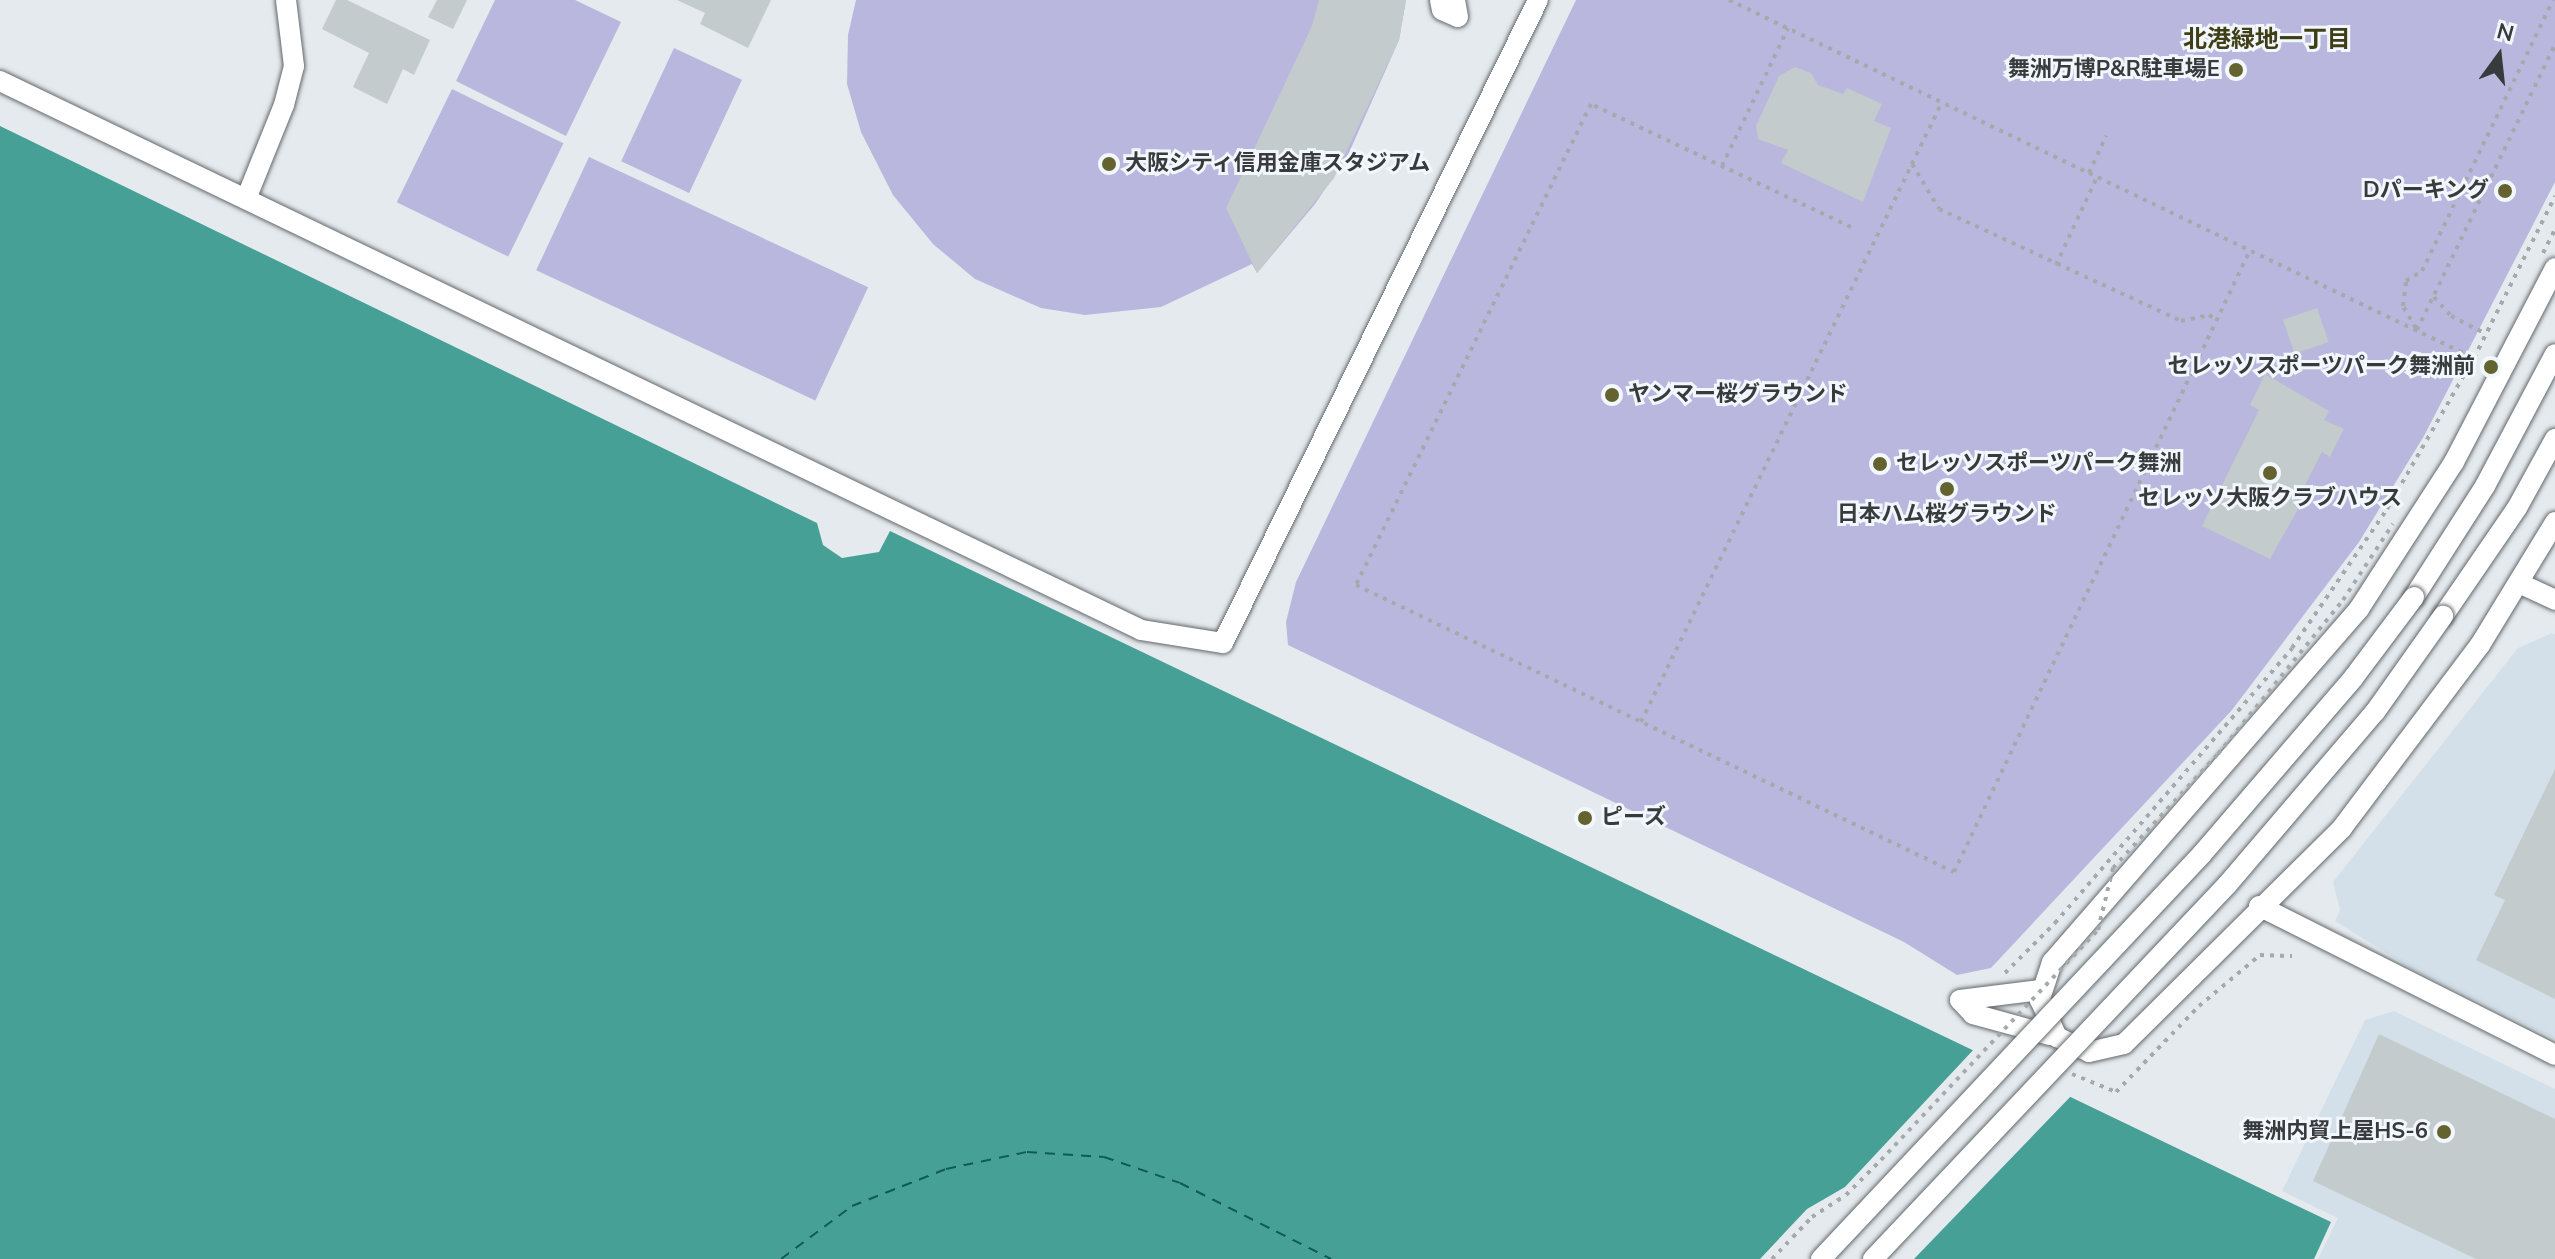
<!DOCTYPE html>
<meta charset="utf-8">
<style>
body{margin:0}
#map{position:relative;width:2555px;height:1259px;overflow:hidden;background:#e4eaee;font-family:"Nunito Sans","Noto Sans JP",sans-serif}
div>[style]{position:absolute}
.built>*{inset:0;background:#d3e0e9}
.green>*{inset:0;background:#b9b7dd;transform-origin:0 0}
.water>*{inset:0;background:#46a096}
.pier>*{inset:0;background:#e4eaee}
.ferry>*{height:2px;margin-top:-1px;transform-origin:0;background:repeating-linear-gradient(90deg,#0f5b54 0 10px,transparent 0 18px)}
.building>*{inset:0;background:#c3cbcd;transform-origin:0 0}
.path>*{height:4px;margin-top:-2px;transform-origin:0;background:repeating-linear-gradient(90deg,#a4a9ac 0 4px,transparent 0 10px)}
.roads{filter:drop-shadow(0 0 2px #62686c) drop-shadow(0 0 2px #62686c)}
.minor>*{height:20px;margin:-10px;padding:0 10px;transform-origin:10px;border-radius:10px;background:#fff}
.path-bridge>*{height:4px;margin-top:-2px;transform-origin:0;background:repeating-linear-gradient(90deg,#a4a9ac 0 4px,transparent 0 10px)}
.bridges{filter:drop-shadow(0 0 2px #62686c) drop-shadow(0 0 2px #62686c)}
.minor-bridge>*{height:20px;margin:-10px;padding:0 10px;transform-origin:10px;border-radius:10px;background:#fff}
.dots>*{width:22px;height:22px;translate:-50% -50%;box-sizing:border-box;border:4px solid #f1f7fc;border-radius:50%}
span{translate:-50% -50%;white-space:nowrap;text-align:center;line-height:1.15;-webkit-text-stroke:6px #f1f7fc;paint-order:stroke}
.poi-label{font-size:22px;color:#383b3c;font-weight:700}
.right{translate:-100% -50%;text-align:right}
.left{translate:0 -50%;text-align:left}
.neighbourhood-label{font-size:24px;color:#3f3e15;font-weight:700}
.north{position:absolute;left:2459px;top:16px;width:80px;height:80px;-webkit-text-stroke:6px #f1f7fc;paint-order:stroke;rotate:15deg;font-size:22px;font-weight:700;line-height:32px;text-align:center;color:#383b3c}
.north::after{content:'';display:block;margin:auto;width:28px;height:36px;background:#383b3c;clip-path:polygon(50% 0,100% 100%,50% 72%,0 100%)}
</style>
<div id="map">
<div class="built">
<i style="clip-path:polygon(2552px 633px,2555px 635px,2555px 1039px,2412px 969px,2335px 921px,2340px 910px,2333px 882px,2518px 648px)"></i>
<i style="clip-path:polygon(2394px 1011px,2555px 1089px,2555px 1259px,2318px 1259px,2338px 1218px,2282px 1191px,2365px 1020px)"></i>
</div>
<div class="green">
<i style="clip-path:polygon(495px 0,575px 0,621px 22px,566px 136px,456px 81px)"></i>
<i style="clip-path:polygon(856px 0,1406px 0,1399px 40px,1348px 155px,1315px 204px,1257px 273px,1252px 264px,1161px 307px,1085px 315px,1041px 308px,975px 279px,933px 244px,893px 195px,861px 132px,847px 84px,848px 35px)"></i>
<i style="clip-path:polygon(1576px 0,2555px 0,2555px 182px,2424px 436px,2359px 542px,2232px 710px,1991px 968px,1957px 975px,1904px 942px,1288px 645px,1286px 622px,1296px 582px)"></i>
<i style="left:674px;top:48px;width:75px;height:125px;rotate:25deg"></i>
<i style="left:452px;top:89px;width:124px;height:126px;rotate:26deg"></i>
<i style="left:589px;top:157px;width:308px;height:125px;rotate:25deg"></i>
</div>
<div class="water">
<i style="clip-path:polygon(0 126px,817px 523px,823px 545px,842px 558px,879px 552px,890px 531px,2331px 1222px,2314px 1259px,0 1259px)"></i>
</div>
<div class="pier">
<i style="clip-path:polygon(1976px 1047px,2073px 1094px,1914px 1259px,1760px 1259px,1807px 1209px,1845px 1187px)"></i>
</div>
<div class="ferry">
<i style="left:781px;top:1259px;width:89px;rotate:-36.7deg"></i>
<i style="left:852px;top:1206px;width:101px;rotate:-21.5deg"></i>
<i style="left:946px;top:1169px;width:83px;rotate:-11.9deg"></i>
<i style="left:1027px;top:1152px;width:77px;rotate:3.7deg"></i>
<i style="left:1104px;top:1157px;width:80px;rotate:18.9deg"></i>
<i style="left:1180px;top:1183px;width:169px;rotate:26.7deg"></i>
</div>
<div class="building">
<i style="clip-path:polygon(336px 0,347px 0,430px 40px,414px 75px,403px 69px,387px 104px,353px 87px,369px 53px,322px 29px)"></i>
<i style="clip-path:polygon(437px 0,467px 0,453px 29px,428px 17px)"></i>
<i style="clip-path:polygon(677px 0,771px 0,748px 48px,700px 24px,705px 13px)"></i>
<i style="clip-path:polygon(1319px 0,1406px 0,1399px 40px,1334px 178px,1257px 273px,1226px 208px,1312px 26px)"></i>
<i style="clip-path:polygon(1795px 67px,1811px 73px,1818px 85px,1843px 94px,1847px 88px,1882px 104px,1874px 121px,1891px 128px,1863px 202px,1781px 163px,1788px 150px,1758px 139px,1756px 126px,1779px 76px)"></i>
<i style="left:2317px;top:308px;width:36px;height:36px;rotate:71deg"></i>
<i style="clip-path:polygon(2265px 374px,2329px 411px,2324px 420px,2344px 429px,2330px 457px,2322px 452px,2305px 485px,2310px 488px,2270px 559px,2202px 526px,2259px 410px,2250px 405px)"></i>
<i style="clip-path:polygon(2555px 769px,2555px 999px,2476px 960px,2505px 900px,2494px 895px)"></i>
<i style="clip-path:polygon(2379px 1034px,2555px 1119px,2555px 1259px,2476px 1259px,2313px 1181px)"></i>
</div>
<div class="path">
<i style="left:1729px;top:0;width:399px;rotate:25.7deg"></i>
<i style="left:2089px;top:173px;width:41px;rotate:-65.3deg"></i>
<i style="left:1912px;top:164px;width:52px;rotate:59deg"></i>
<i style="left:1939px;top:209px;width:267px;rotate:24.8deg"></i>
<i style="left:2181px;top:321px;width:29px;rotate:-12deg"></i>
<i style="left:2209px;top:315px;width:9px;rotate:32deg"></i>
<i style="left:1722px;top:166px;width:153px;rotate:-64.4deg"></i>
<i style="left:2089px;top:173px;width:427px;rotate:25.7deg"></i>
<i style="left:1851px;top:227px;width:288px;rotate:-154.7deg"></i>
<i style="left:1591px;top:104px;width:535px;rotate:116.04deg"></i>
<i style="left:1356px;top:585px;width:663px;rotate:25.64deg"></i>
<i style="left:1954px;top:872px;width:689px;rotate:-64.55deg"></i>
<i style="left:2543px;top:253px;width:27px;rotate:-63deg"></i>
<i style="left:2056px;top:265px;width:97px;rotate:-65deg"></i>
<i style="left:2434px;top:297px;width:25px;rotate:48deg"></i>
<i style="left:2451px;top:316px;width:39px;rotate:27deg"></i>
<i style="left:2416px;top:328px;width:26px;rotate:-121deg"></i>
<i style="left:2403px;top:306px;width:25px;rotate:-83deg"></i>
<i style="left:2406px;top:281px;width:19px;rotate:-32deg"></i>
<i style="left:2422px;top:271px;width:301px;rotate:-64.2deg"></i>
<i style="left:2417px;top:330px;width:318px;rotate:-64.2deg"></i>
<i style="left:1641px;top:722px;width:689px;rotate:-64.1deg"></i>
<i style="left:2005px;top:973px;width:71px;rotate:-45deg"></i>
<i style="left:2055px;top:923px;width:363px;rotate:-49.2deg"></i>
<i style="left:2292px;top:648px;width:168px;rotate:-55.6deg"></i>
<i style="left:2387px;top:509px;width:174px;rotate:-60.1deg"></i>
<i style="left:2474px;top:358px;width:181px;rotate:-63.4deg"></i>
<i style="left:2072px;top:1074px;width:48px;rotate:22.2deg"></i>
<i style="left:2116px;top:1092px;width:120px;rotate:-46deg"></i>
<i style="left:2199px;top:1006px;width:80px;rotate:-39.9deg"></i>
<i style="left:2260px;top:955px;width:32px;rotate:2deg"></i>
</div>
<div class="roads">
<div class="minor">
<i style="left:1440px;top:0;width:10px;rotate:79deg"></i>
<i style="left:1442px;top:10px;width:17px;rotate:24deg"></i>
<i style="left:1458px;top:17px;width:17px;rotate:-100deg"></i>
<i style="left:0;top:81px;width:1266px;rotate:25.69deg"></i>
<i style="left:1141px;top:630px;width:83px;rotate:9deg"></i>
<i style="left:1223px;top:643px;width:716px;rotate:-63.9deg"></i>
<i style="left:246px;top:199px;width:101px;rotate:-68deg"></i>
<i style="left:284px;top:105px;width:40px;rotate:-75.6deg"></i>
<i style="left:294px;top:66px;width:66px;rotate:-96.9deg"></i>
<i style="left:2555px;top:268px;width:219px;rotate:117.5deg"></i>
<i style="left:2454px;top:462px;width:175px;rotate:122.9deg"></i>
<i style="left:2359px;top:609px;width:468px;rotate:131deg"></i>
<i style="left:2052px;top:962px;width:40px;rotate:108deg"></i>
<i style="left:2040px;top:1000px;width:41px;rotate:65.3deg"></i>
<i style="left:2057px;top:1037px;width:35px;rotate:25deg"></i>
<i style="left:2089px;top:1052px;width:36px;rotate:-13deg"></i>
<i style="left:2124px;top:1044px;width:307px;rotate:-44.7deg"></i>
<i style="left:2342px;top:828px;width:229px;rotate:-53deg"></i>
<i style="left:2480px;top:645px;width:144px;rotate:-58.6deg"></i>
<i style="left:2521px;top:584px;width:38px;rotate:25deg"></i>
<i style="left:2414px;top:597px;width:132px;rotate:-57.4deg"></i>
<i style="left:2485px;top:486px;width:149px;rotate:-62.1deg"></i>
<i style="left:2443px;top:616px;width:131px;rotate:-55.6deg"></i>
<i style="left:2517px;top:508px;width:79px;rotate:-61.2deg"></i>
<i style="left:2259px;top:906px;width:331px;rotate:26.7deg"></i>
<i style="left:1960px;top:1000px;width:19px;rotate:47deg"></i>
<i style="left:1973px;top:1014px;width:79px;rotate:15.4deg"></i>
<i style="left:1960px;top:1000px;width:81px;rotate:-7.1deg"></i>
</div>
</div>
<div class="path-bridge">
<i style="left:1772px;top:1259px;width:58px;rotate:-46.4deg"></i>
<i style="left:1812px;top:1217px;width:40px;rotate:-32.9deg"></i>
<i style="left:1846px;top:1195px;width:49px;rotate:-45deg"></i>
<i style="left:1881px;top:1160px;width:316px;rotate:-46.7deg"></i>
<i style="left:2098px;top:930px;width:64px;rotate:-76.4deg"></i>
<i style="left:2113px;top:868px;width:155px;rotate:-47.4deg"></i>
<i style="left:2218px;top:754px;width:198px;rotate:-50.9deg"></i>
<i style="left:2343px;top:600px;width:91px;rotate:-56.7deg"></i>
</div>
<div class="bridges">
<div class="minor-bridge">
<i style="left:1821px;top:1259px;width:556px;rotate:-46.75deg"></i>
<i style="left:2202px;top:854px;width:233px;rotate:-49.3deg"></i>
<i style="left:2354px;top:677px;width:100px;rotate:-53.1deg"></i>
<i style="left:1873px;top:1259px;width:515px;rotate:-46.57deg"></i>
<i style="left:2227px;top:885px;width:228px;rotate:-49.5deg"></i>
<i style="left:2375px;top:712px;width:118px;rotate:-54.7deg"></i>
</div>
</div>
<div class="dots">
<i style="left:2236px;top:70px;background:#646330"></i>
<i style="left:1109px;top:164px;background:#646330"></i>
<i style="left:2505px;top:191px;background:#646330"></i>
<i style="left:2491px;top:367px;background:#646330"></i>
<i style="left:1612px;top:395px;background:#646330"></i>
<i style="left:1880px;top:464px;background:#646330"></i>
<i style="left:2270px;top:473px;background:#646330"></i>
<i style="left:1947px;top:489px;background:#646330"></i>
<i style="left:1585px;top:818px;background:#646330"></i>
<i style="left:2444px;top:1132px;background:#646330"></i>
</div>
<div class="poi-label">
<span class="right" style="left:2220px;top:70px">舞洲万博P&amp;R駐車場E</span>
<span class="left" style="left:1125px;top:164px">大阪シティ信用金庫スタジアム</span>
<span class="right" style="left:2489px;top:191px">Dパーキング</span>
<span class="right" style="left:2475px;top:367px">セレッソスポーツパーク舞洲前</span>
<span class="left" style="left:1628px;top:395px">ヤンマー桜グラウンド</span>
<span class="left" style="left:1896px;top:464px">セレッソスポーツパーク舞洲</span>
<span style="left:2270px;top:499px">セレッソ大阪クラブハウス</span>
<span style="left:1947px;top:515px">日本ハム桜グラウンド</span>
<span class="left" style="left:1601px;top:818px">ピーズ</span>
<span class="right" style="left:2428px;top:1132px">舞洲内貿上屋HS-6</span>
</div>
<div class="neighbourhood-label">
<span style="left:2267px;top:40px">北港緑地一丁目</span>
</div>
<div class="north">N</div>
</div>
